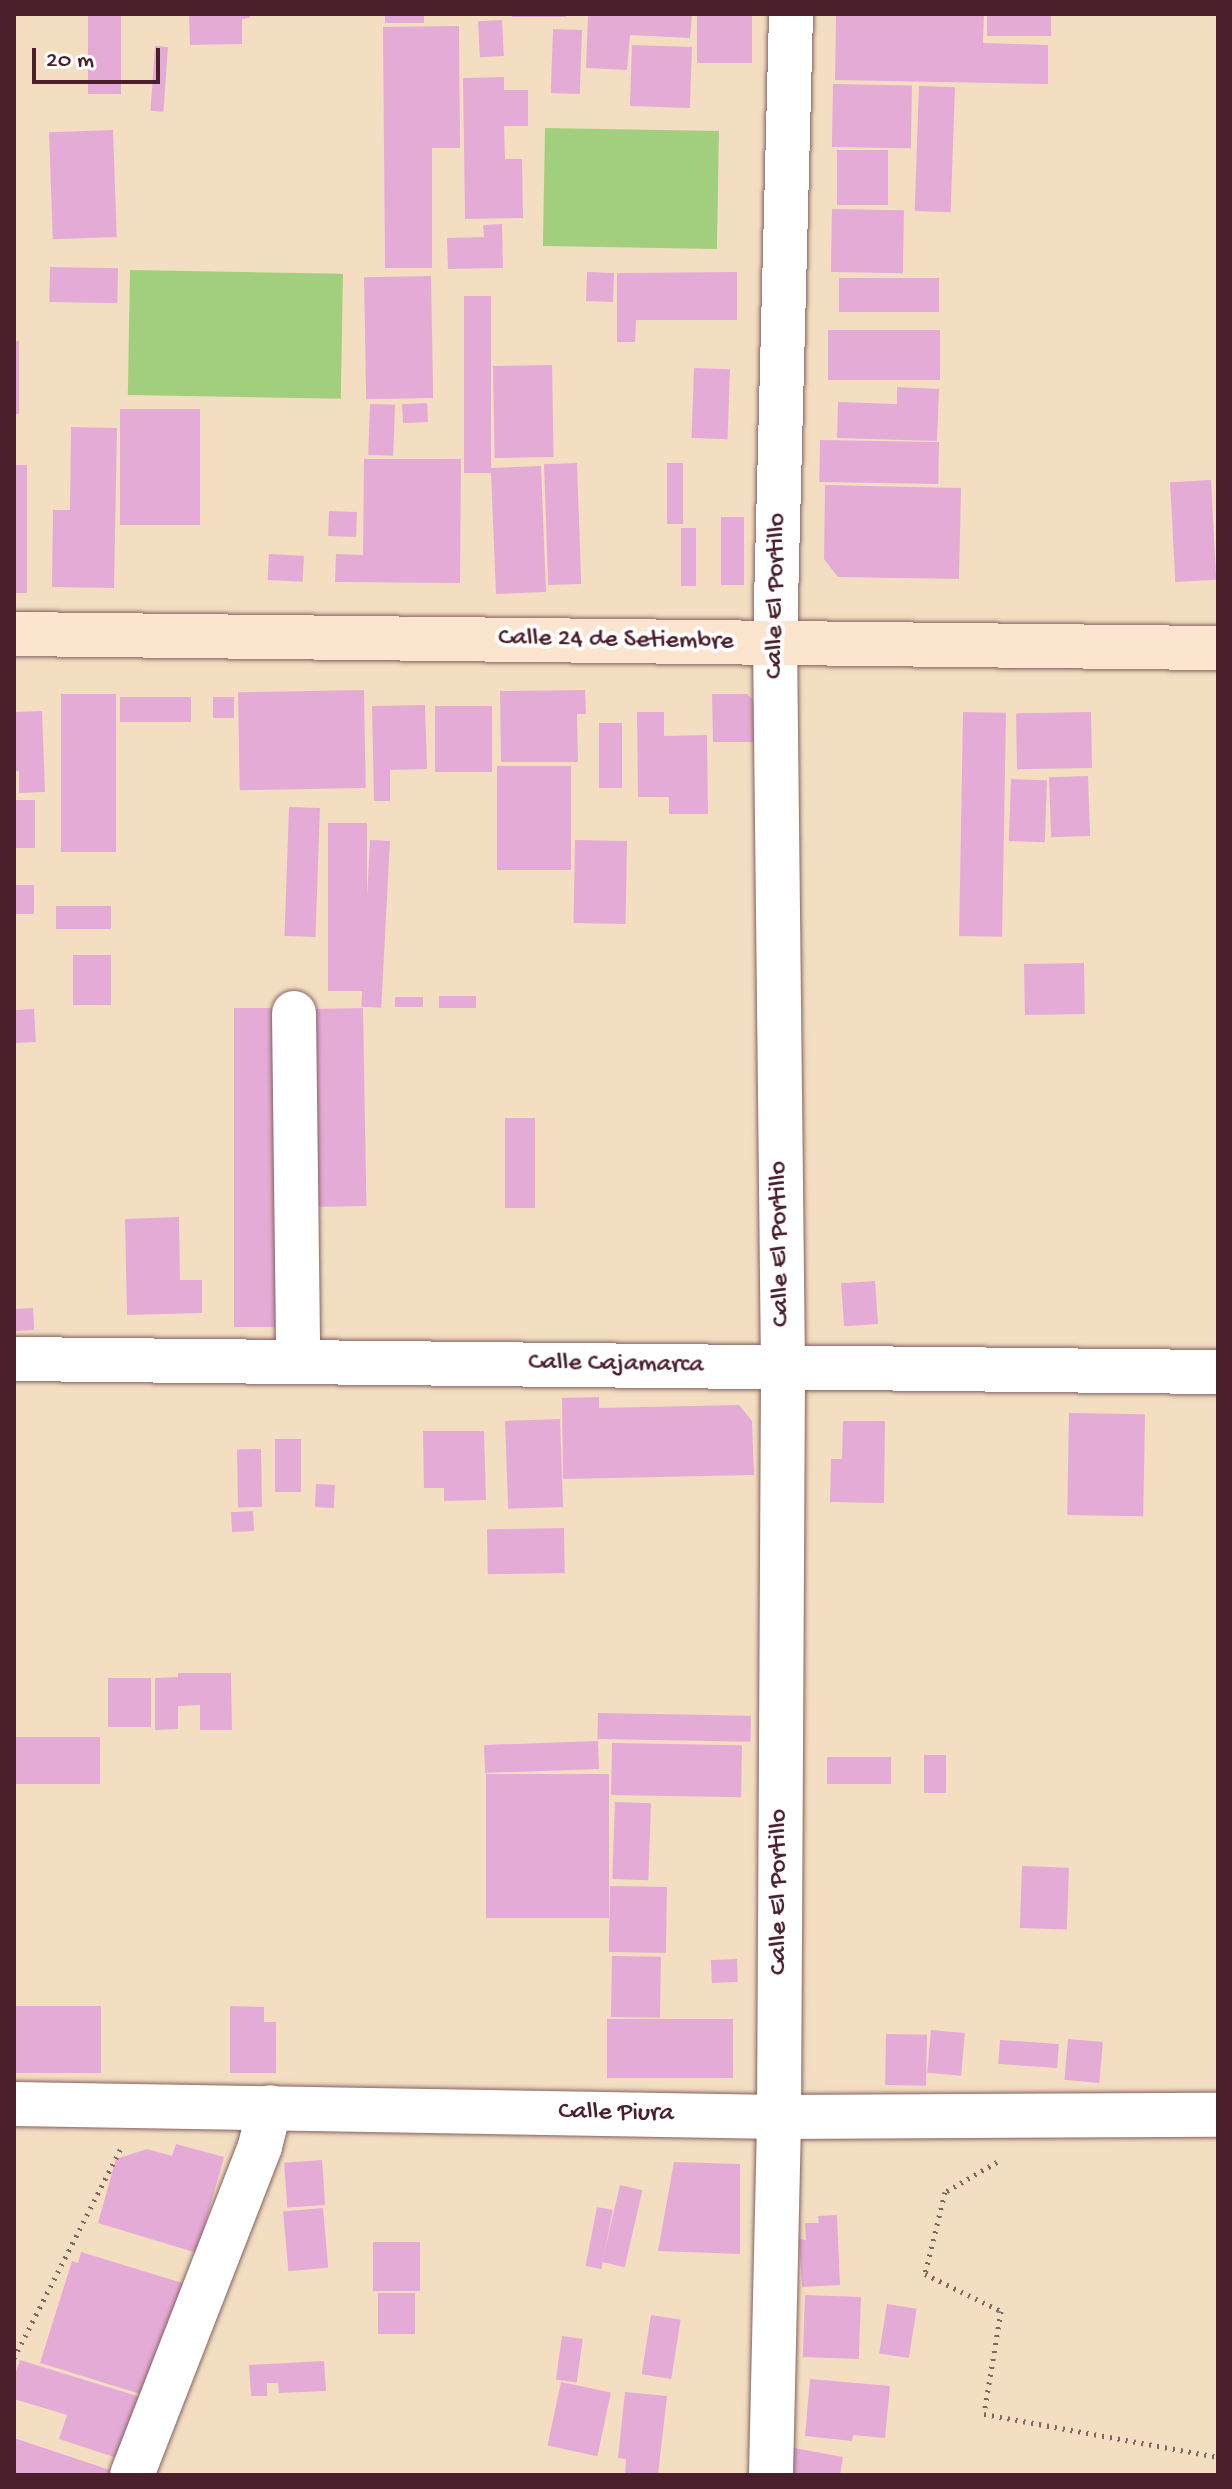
<!DOCTYPE html>
<style>
body{margin:0}
#map{position:relative;width:1232px;height:2489px;overflow:hidden;background:#f3dec2;font-family:"Gochi Hand",sans-serif}
div>[style]{position:absolute}
.green>*{inset:0;background:#a1cf7d;transform-origin:0 0}
.building>*{inset:0;background:#e5abd7;transform-origin:0 0}
.path>*{height:5px;margin-top:-2.5px;transform-origin:0;background:repeating-linear-gradient(90deg,#856260 0 2px,transparent 0 8px)}
.roads{filter:drop-shadow(0 0 2px #856260) drop-shadow(0 0 2px #856260)}
.street>*{height:44px;margin:-22px;padding:0 22px;transform-origin:22px;border-radius:22px;background:#fff}
.secondary>*{height:44px;margin:-22px;padding:0 22px;transform-origin:22px;border-radius:22px;background:#fce5cf}
span{translate:-50% -50%;white-space:nowrap;text-align:center;line-height:1.15;-webkit-text-stroke:8px #fff;paint-order:stroke}
.street-label{font-size:26px;color:#4a1f2b}
.frame{position:absolute;inset:0;border:16px solid #4a1f2b;pointer-events:none}
.scale{position:absolute;left:32px;top:48px;width:128px;height:36px;box-sizing:border-box;border:4px solid #4a1f2b;border-top:0;padding-left:10px;font-size:24px;line-height:28px;white-space:nowrap;color:#4a1f2b;-webkit-text-stroke:6px #fff;paint-order:stroke}
</style>
<div id="map">
<div class="green">
<i style="left:545px;top:128px;width:174px;height:118px;rotate:1deg"></i>
<i style="left:130px;top:270px;width:213px;height:125px;rotate:1deg"></i>
</div>
<div class="building">
<i style="left:88px;top:14px;width:33px;height:80px"></i>
<i style="clip-path:polygon(189px 14px,250px 14px,250px 18px,242px 19px,242px 44px,190px 45px)"></i>
<i style="left:385px;top:14px;width:39px;height:9px"></i>
<i style="left:512px;top:14px;width:54px;height:3px"></i>
<i style="clip-path:polygon(588px 14px,692px 14px,690px 38px,630px 35px,627px 70px,586px 68px)"></i>
<i style="left:697px;top:14px;width:55px;height:49px"></i>
<i style="clip-path:polygon(836px 14px,984px 14px,983px 43px,1048px 45px,1048px 84px,835px 80px)"></i>
<i style="left:987px;top:14px;width:64px;height:22px"></i>
<i style="left:502px;top:20px;width:36px;height:24px;rotate:87deg"></i>
<i style="clip-path:polygon(459px 26px,460px 148px,432px 148px,432px 268px,385px 268px,383px 27px)"></i>
<i style="left:553px;top:29px;width:29px;height:64px;rotate:2deg"></i>
<i style="left:632px;top:45px;width:60px;height:61px;rotate:2deg"></i>
<i style="left:155px;top:46px;width:13px;height:65px;rotate:4deg"></i>
<i style="clip-path:polygon(504px 77px,504px 90px,528px 90px,528px 126px,504px 126px,505px 159px,522px 159px,523px 218px,465px 219px,463px 78px)"></i>
<i style="left:833px;top:84px;width:79px;height:63px;rotate:1deg"></i>
<i style="left:919px;top:86px;width:36px;height:125px;rotate:2deg"></i>
<i style="left:113px;top:130px;width:107px;height:64px;rotate:88deg"></i>
<i style="left:837px;top:150px;width:51px;height:55px"></i>
<i style="left:832px;top:209px;width:72px;height:63px;rotate:1deg"></i>
<i style="clip-path:polygon(502px 224px,503px 268px,448px 269px,447px 238px,484px 237px,483px 225px)"></i>
<i style="left:50px;top:267px;width:68px;height:35px;rotate:1deg"></i>
<i style="left:587px;top:272px;width:27px;height:29px;rotate:2deg"></i>
<i style="clip-path:polygon(737px 272px,737px 320px,636px 320px,635px 342px,617px 342px,617px 273px)"></i>
<i style="left:431px;top:276px;width:122px;height:67px;rotate:89deg"></i>
<i style="left:839px;top:278px;width:100px;height:34px"></i>
<i style="clip-path:polygon(464px 296px,491px 296px,491px 468px,541px 466px,546px 592px,496px 594px,491px 473px,464px 473px)"></i>
<i style="left:828px;top:330px;width:112px;height:50px"></i>
<i style="left:14px;top:341px;width:5px;height:73px"></i>
<i style="left:552px;top:365px;width:92px;height:59px;rotate:89deg"></i>
<i style="left:694px;top:368px;width:36px;height:70px;rotate:2deg"></i>
<i style="clip-path:polygon(897px 387px,939px 389px,937px 441px,837px 438px,838px 402px,897px 404px)"></i>
<i style="left:427px;top:403px;width:19px;height:25px;rotate:87deg"></i>
<i style="left:370px;top:404px;width:25px;height:51px;rotate:2deg"></i>
<i style="left:200px;top:409px;width:116px;height:80px;rotate:90deg"></i>
<i style="clip-path:polygon(71px 427px,117px 428px,114px 588px,52px 587px,53px 510px,70px 510px)"></i>
<i style="left:820px;top:440px;width:119px;height:42px;rotate:1deg"></i>
<i style="clip-path:polygon(364px 459px,461px 459px,460px 583px,335px 582px,336px 554px,363px 555px)"></i>
<i style="left:577px;top:463px;width:121px;height:33px;rotate:88deg"></i>
<i style="left:667px;top:463px;width:16px;height:61px"></i>
<i style="left:27px;top:465px;width:128px;height:13px;rotate:90deg"></i>
<i style="left:1211px;top:480px;width:100px;height:41px;rotate:87deg"></i>
<i style="clip-path:polygon(825px 485px,961px 488px,959px 579px,838px 577px,824px 559px)"></i>
<i style="left:329px;top:511px;width:28px;height:25px;rotate:2deg"></i>
<i style="left:744px;top:517px;width:68px;height:23px;rotate:90deg"></i>
<i style="left:681px;top:528px;width:15px;height:58px"></i>
<i style="left:269px;top:554px;width:35px;height:26px;rotate:3deg"></i>
<i style="left:364px;top:690px;width:98px;height:126px;rotate:89deg"></i>
<i style="clip-path:polygon(585px 690px,586px 714px,577px 714px,578px 762px,501px 762px,500px 691px)"></i>
<i style="left:61px;top:694px;width:55px;height:158px"></i>
<i style="clip-path:polygon(712px 694px,747px 694px,762px 709px,762px 742px,713px 742px)"></i>
<i style="left:191px;top:697px;width:25px;height:71px;rotate:90deg"></i>
<i style="left:213px;top:697px;width:21px;height:21px"></i>
<i style="clip-path:polygon(425px 705px,427px 769px,390px 770px,390px 801px,374px 801px,372px 706px)"></i>
<i style="left:435px;top:706px;width:57px;height:66px"></i>
<i style="clip-path:polygon(42px 711px,45px 792px,19px 793px,19px 771px,14px 771px,14px 712px)"></i>
<i style="clip-path:polygon(637px 712px,664px 712px,664px 736px,707px 735px,708px 814px,669px 814px,669px 797px,638px 797px)"></i>
<i style="left:963px;top:712px;width:43px;height:224px;rotate:1deg"></i>
<i style="left:1091px;top:712px;width:56px;height:75px;rotate:89deg"></i>
<i style="left:599px;top:723px;width:23px;height:65px"></i>
<i style="left:497px;top:766px;width:74px;height:104px"></i>
<i style="left:1088px;top:776px;width:60px;height:39px;rotate:88deg"></i>
<i style="left:1011px;top:779px;width:36px;height:62px;rotate:2deg"></i>
<i style="left:14px;top:800px;width:21px;height:48px"></i>
<i style="left:289px;top:807px;width:31px;height:129px;rotate:2deg"></i>
<i style="left:328px;top:823px;width:39px;height:168px"></i>
<i style="left:370px;top:840px;width:20px;height:167px;rotate:3deg"></i>
<i style="left:575px;top:840px;width:52px;height:83px;rotate:1deg"></i>
<i style="left:14px;top:885px;width:20px;height:29px"></i>
<i style="left:111px;top:906px;width:23px;height:55px;rotate:90deg"></i>
<i style="left:73px;top:955px;width:38px;height:50px"></i>
<i style="left:1084px;top:963px;width:51px;height:60px;rotate:89deg"></i>
<i style="left:439px;top:996px;width:37px;height:12px"></i>
<i style="left:395px;top:997px;width:28px;height:10px"></i>
<i style="left:286px;top:1008px;width:319px;height:52px;rotate:90deg"></i>
<i style="left:363px;top:1008px;width:198px;height:54px;rotate:89deg"></i>
<i style="left:34px;top:1009px;width:33px;height:20px;rotate:87deg"></i>
<i style="left:505px;top:1118px;width:30px;height:90px"></i>
<i style="clip-path:polygon(179px 1217px,180px 1280px,202px 1280px,202px 1313px,127px 1315px,125px 1219px)"></i>
<i style="left:875px;top:1281px;width:43px;height:34px;rotate:86deg"></i>
<i style="left:33px;top:1308px;width:22px;height:19px;rotate:87deg"></i>
<i style="clip-path:polygon(599px 1397px,599px 1408px,739px 1405px,752px 1421px,754px 1475px,563px 1479px,562px 1398px)"></i>
<i style="left:1069px;top:1413px;width:76px;height:102px;rotate:1deg"></i>
<i style="left:560px;top:1419px;width:88px;height:55px;rotate:88deg"></i>
<i style="clip-path:polygon(843px 1421px,885px 1421px,884px 1503px,830px 1502px,831px 1459px,842px 1459px)"></i>
<i style="clip-path:polygon(423px 1431px,484px 1431px,486px 1500px,444px 1501px,444px 1488px,424px 1488px)"></i>
<i style="left:275px;top:1439px;width:26px;height:53px"></i>
<i style="left:261px;top:1449px;width:58px;height:24px;rotate:89deg"></i>
<i style="left:316px;top:1484px;width:19px;height:23px;rotate:3deg"></i>
<i style="left:253px;top:1511px;width:20px;height:22px;rotate:87deg"></i>
<i style="left:564px;top:1528px;width:45px;height:77px;rotate:89deg"></i>
<i style="clip-path:polygon(178px 1673px,231px 1673px,232px 1730px,200px 1730px,200px 1705px,178px 1706px,178px 1729px,155px 1730px,155px 1678px,178px 1677px)"></i>
<i style="left:151px;top:1678px;width:49px;height:43px;rotate:90deg"></i>
<i style="left:598px;top:1713px;width:153px;height:26px;rotate:1deg"></i>
<i style="left:14px;top:1737px;width:86px;height:47px"></i>
<i style="left:598px;top:1741px;width:28px;height:114px;rotate:88deg"></i>
<i style="left:612px;top:1743px;width:130px;height:52px;rotate:1deg"></i>
<i style="left:924px;top:1755px;width:22px;height:38px"></i>
<i style="left:891px;top:1757px;width:27px;height:64px;rotate:90deg"></i>
<i style="left:486px;top:1774px;width:123px;height:144px"></i>
<i style="left:615px;top:1802px;width:36px;height:77px;rotate:2deg"></i>
<i style="left:1022px;top:1866px;width:47px;height:62px;rotate:2deg"></i>
<i style="left:610px;top:1886px;width:57px;height:66px;rotate:1deg"></i>
<i style="left:612px;top:1956px;width:49px;height:61px;rotate:1deg"></i>
<i style="left:737px;top:1959px;width:23px;height:26px;rotate:88deg"></i>
<i style="left:14px;top:2006px;width:87px;height:67px"></i>
<i style="clip-path:polygon(230px 2006px,264px 2007px,264px 2022px,276px 2022px,276px 2073px,230px 2073px)"></i>
<i style="left:607px;top:2019px;width:126px;height:59px"></i>
<i style="left:931px;top:2030px;width:34px;height:43px;rotate:5deg"></i>
<i style="left:886px;top:2034px;width:41px;height:51px;rotate:1deg"></i>
<i style="left:1068px;top:2039px;width:35px;height:41px;rotate:5deg"></i>
<i style="left:1000px;top:2040px;width:59px;height:24px;rotate:4deg"></i>
<i style="clip-path:polygon(176px 2144px,224px 2157px,197px 2253px,98px 2223px,116px 2159px,147px 2149px,172px 2156px)"></i>
<i style="left:322px;top:2160px;width:45px;height:38px;rotate:86deg"></i>
<i style="clip-path:polygon(674px 2162px,740px 2164px,740px 2254px,658px 2251px)"></i>
<i style="left:620px;top:2185px;width:23px;height:79px;rotate:13deg"></i>
<i style="left:597px;top:2207px;width:16px;height:60px;rotate:11deg"></i>
<i style="left:323px;top:2208px;width:60px;height:40px;rotate:85deg"></i>
<i style="clip-path:polygon(837px 2215px,840px 2285px,802px 2287px,799px 2239px,806px 2240px,805px 2223px,819px 2223px,818px 2216px)"></i>
<i style="left:373px;top:2242px;width:47px;height:49px"></i>
<i style="clip-path:polygon(81px 2252px,189px 2285px,150px 2397px,40px 2363px,72px 2261px,78px 2263px)"></i>
<i style="left:378px;top:2293px;width:37px;height:41px"></i>
<i style="left:805px;top:2295px;width:56px;height:62px;rotate:2deg"></i>
<i style="left:887px;top:2304px;width:30px;height:50px;rotate:9deg"></i>
<i style="left:651px;top:2315px;width:30px;height:60px;rotate:9deg"></i>
<i style="left:562px;top:2336px;width:21px;height:44px;rotate:8deg"></i>
<i style="clip-path:polygon(20px 2360px,150px 2400px,137px 2439px,124px 2435px,117px 2458px,59px 2439px,67px 2415px,14px 2399px,14px 2378px)"></i>
<i style="clip-path:polygon(324px 2361px,326px 2391px,279px 2393px,278px 2383px,267px 2383px,267px 2396px,251px 2396px,249px 2365px)"></i>
<i style="clip-path:polygon(810px 2379px,890px 2386px,885px 2438px,853px 2435px,852px 2441px,805px 2436px)"></i>
<i style="left:561px;top:2382px;width:51px;height:65px;rotate:12deg"></i>
<i style="clip-path:polygon(625px 2392px,667px 2396px,658px 2475px,625px 2475px,626px 2459px,618px 2458px)"></i>
<i style="clip-path:polygon(14px 2438px,113px 2471px,112px 2475px,14px 2475px)"></i>
<i style="clip-path:polygon(794px 2448px,843px 2457px,840px 2475px,789px 2475px)"></i>
</div>
<div class="path">
<i style="left:997px;top:2162px;width:60px;rotate:150deg"></i>
<i style="left:945px;top:2192px;width:84px;rotate:103.7deg"></i>
<i style="left:925px;top:2274px;width:85px;rotate:26deg"></i>
<i style="left:1001px;top:2311px;width:104px;rotate:99.4deg"></i>
<i style="left:984px;top:2414px;width:238px;rotate:10.4deg"></i>
<i style="left:14px;top:2358px;width:236px;rotate:-63deg"></i>
</div>
<div class="roads">
<div class="street">
<i style="left:294px;top:1013px;width:349px;rotate:89.3deg"></i>
<i style="left:14px;top:1359px;width:1204px;rotate:0.62deg"></i>
<i style="left:14px;top:2104px;width:765px;rotate:0.97deg"></i>
<i style="left:779px;top:2117px;width:439px;rotate:-0.3deg"></i>
<i style="left:132px;top:2475px;width:353px;rotate:-68.7deg"></i>
<i style="left:260px;top:2146px;width:40px;rotate:-75.6deg"></i>
<i style="left:771px;top:2475px;width:358px;rotate:-88.7deg"></i>
<i style="left:779px;top:2117px;width:750px;rotate:-89.69deg"></i>
<i style="left:783px;top:1367px;width:725px;rotate:-90.63deg"></i>
<i style="left:775px;top:642px;width:628px;rotate:-88.54deg"></i>
</div>
<div class="secondary">
<i style="left:14px;top:634px;width:1204px;rotate:0.67deg"></i>
</div>
</div>
<div class="street-label">
<span style="left:777px;top:596px;rotate:-89deg">Calle El Portillo</span>
<span style="left:616px;top:641px;rotate:1deg">Calle 24 de Setiembre</span>
<span style="left:781px;top:1244px;rotate:-91deg">Calle El Portillo</span>
<span style="left:616px;top:1365px;rotate:1deg">Calle Cajamarca</span>
<span style="left:780px;top:1892px;rotate:-90deg">Calle El Portillo</span>
<span style="left:616px;top:2114px;rotate:1deg">Calle Piura</span>
</div>
<div class="frame"></div>
<div class="scale">20 m</div>
</div>
